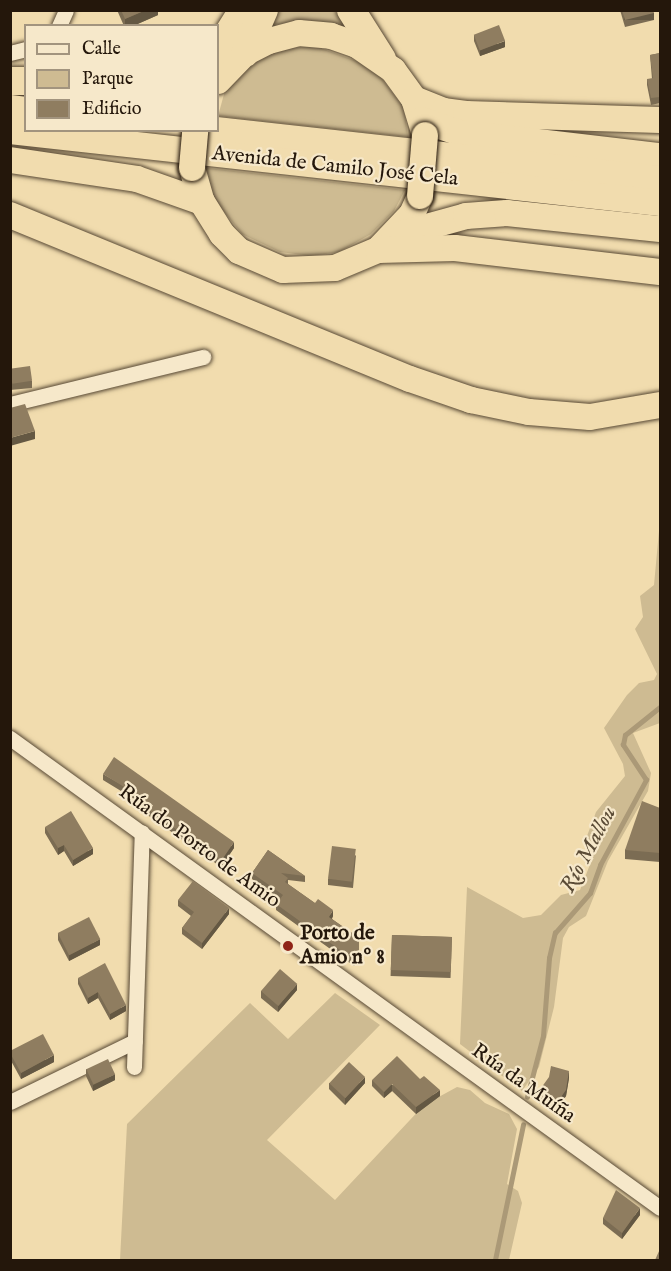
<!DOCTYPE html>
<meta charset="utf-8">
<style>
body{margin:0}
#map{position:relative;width:671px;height:1271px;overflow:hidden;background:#f1dcae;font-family:"IM FELL English",serif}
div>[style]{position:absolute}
.green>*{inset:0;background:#cebb92}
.stream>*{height:4.5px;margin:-2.25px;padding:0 2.25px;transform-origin:2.25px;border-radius:2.25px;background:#ab9977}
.roads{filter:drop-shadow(0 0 2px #574834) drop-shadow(0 0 2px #574834)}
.minor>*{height:15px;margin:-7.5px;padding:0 7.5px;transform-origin:7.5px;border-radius:7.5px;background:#f6e8ca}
.trunk>*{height:26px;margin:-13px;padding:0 13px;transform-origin:13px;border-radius:13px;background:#f1dcae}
.motorway>*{height:28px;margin:-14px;padding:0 14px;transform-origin:14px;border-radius:14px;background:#f1dcae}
.bridges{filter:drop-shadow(0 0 2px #24170b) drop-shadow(0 0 2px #24170b)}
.trunk-bridge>*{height:26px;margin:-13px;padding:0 13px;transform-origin:13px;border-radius:13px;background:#f1dcae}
.wall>*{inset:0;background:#7b6c53;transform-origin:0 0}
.shaded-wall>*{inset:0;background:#645843;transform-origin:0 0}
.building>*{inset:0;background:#8f7d60;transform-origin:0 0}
.dots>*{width:16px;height:16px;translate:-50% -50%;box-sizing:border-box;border:3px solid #f6e8ca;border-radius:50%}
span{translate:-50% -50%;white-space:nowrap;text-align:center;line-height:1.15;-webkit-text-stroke:4.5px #f6e8ca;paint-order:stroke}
.street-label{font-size:21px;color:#24170b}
.poi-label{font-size:21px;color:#24170b;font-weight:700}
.left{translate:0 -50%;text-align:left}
.water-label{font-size:22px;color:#5a4b36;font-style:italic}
.frame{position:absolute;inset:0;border:12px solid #24170b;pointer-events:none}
.legend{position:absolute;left:24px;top:24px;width:195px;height:108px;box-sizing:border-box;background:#f6e8ca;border:2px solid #a2947e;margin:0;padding:8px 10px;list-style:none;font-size:18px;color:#24170b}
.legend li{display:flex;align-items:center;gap:12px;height:30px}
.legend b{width:30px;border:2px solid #a2947e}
</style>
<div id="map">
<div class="green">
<i style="clip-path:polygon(334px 10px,347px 27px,307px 21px,271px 25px,276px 11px)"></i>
<i style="clip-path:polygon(315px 46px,373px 67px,404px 108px,408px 137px,218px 116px,226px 87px,249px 64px,278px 49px)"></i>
<i style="clip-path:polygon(207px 168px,405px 190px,394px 211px,371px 234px,339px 252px,311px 256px,280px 252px,242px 234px,213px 198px)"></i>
<i style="clip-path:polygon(660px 520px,660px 723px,633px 733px,651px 773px,648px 791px,608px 861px,586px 916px,569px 927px,563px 938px,554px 1007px,539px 1067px,522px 1091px,460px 1044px,467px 887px,523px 918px,541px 915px,561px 895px,580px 890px,593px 857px,587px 836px,596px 812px,625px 776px,623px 764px,604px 728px,627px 695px,639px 683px,654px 680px,657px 674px,635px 629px,643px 617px,640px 596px,654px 585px)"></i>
<i style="clip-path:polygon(335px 993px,380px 1025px,267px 1140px,335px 1200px,424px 1105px,457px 1087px,470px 1090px,485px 1103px,509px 1114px,517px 1129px,507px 1184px,518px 1191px,522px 1203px,509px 1260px,120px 1260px,127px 1124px,250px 1003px,288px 1039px)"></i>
</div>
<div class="stream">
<i style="left:527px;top:1097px;width:63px;rotate:-75.3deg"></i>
<i style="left:543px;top:1036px;width:78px;rotate:-85.6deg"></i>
<i style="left:549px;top:958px;width:26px;rotate:-77deg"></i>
<i style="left:555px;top:933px;width:53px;rotate:-48.8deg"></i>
<i style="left:590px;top:893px;width:30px;rotate:-70deg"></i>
<i style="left:600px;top:865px;width:97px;rotate:-61.6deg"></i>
<i style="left:646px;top:780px;width:42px;rotate:-123.3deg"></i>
<i style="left:623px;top:745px;width:10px;rotate:-79deg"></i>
<i style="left:625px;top:735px;width:45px;rotate:-38.7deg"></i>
<i style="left:495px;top:1260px;width:138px;rotate:-78.3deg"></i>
</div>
<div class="roads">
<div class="minor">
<i style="left:59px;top:26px;width:17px;rotate:-66deg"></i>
<i style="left:10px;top:53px;width:16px;rotate:-14deg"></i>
<i style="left:10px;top:404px;width:199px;rotate:-13.7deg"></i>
<i style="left:10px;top:738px;width:802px;rotate:35.87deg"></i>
<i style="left:134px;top:1067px;width:235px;rotate:-88.1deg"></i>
<i style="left:10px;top:1102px;width:139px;rotate:-26deg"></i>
</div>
<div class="trunk">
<i style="left:218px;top:81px;width:39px;rotate:-46deg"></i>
<i style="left:245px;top:53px;width:27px;rotate:-27deg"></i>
<i style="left:269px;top:41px;width:31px;rotate:-15deg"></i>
<i style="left:299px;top:33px;width:32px;rotate:5deg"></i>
<i style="left:331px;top:36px;width:28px;rotate:19deg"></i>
<i style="left:357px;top:45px;width:44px;rotate:34.8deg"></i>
<i style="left:393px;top:70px;width:36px;rotate:54deg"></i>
<i style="left:414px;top:99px;width:38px;rotate:73deg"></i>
<i style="left:414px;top:99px;width:31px;rotate:22deg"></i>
<i style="left:443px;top:111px;width:23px;rotate:7deg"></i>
<i style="left:466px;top:114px;width:194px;rotate:1.8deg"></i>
<i style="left:10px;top:108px;width:16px;rotate:7deg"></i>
<i style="left:422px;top:120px;width:40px;rotate:18.9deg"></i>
<i style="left:460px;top:133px;width:201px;rotate:6.6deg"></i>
<i style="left:216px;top:130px;width:447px;rotate:6.3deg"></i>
<i style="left:10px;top:131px;width:654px;rotate:6.32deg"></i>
<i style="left:10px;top:160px;width:128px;rotate:8.5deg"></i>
<i style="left:137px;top:179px;width:69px;rotate:19.5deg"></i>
<i style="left:192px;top:168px;width:35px;rotate:74deg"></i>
<i style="left:202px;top:202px;width:38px;rotate:58deg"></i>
<i style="left:222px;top:234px;width:24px;rotate:45deg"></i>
<i style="left:239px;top:251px;width:48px;rotate:23.4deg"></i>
<i style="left:283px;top:270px;width:52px;rotate:-2.2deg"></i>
<i style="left:335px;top:268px;width:47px;rotate:-22.7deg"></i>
<i style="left:378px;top:250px;width:50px;rotate:-46.6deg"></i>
<i style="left:412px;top:214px;width:20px;rotate:-66deg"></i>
<i style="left:10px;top:215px;width:432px;rotate:22.3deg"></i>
<i style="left:410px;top:379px;width:65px;rotate:19deg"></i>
<i style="left:471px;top:400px;width:59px;rotate:11.7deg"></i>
<i style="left:529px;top:412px;width:61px;rotate:4.7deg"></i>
<i style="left:590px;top:417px;width:71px;rotate:-9.7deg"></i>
<i style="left:394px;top:236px;width:75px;rotate:-15.5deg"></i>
<i style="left:466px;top:216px;width:41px;rotate:-4.2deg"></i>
<i style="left:507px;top:213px;width:154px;rotate:6deg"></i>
<i style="left:378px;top:250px;width:77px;rotate:-1.5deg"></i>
<i style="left:455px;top:248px;width:206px;rotate:6.7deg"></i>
</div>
<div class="motorway">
<i style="left:351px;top:10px;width:58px;rotate:57.7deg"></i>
<i style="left:218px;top:50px;width:47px;rotate:-58deg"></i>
<i style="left:245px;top:53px;width:47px;rotate:-66.2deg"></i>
<i style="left:10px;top:81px;width:16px"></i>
</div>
</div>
<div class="bridges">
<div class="trunk-bridge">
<i style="left:192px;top:168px;width:38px;rotate:-85deg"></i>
<i style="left:420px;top:196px;width:61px;rotate:-85.3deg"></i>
</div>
</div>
<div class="wall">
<i style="clip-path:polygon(117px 10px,158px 10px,158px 15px,133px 26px,124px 26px)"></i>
<i style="clip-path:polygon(620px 10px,653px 10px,654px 20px,625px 27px)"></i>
<i style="clip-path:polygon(474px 35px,505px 47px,480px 56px,474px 41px)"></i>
<i style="clip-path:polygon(660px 53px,660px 103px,651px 105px,647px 85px,647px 79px,652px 79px,650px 55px)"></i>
<i style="clip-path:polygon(10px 368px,32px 381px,32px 388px,10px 390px)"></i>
<i style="clip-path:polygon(103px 774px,234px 848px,221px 867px,139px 809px,139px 802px,103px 780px)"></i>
<i style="clip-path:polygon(660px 808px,660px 862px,625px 859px,625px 850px)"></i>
<i style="clip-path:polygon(45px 827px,93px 854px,73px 866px,64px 851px,58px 855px,45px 833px)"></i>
<i style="clip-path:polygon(268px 850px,305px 876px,305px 882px,288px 880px,288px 884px,333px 916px,332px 919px,359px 938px,359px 959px,354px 966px,276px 910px,276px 904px,280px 899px,252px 879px,252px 873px)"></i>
<i style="clip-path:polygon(356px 855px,353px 888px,328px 885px,328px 879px)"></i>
<i style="clip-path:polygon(178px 900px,229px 914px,202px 949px,182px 934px,182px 928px,191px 916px,178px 906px)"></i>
<i style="clip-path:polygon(58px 933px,100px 945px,69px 961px,58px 940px)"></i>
<i style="left:392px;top:935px;width:60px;height:41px;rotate:2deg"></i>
<i style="clip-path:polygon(78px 978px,126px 1011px,110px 1020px,98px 998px,88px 1004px,78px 984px)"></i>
<i style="clip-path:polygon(297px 990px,278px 1012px,261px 998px,261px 991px)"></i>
<i style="clip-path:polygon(10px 1051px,54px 1062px,21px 1079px,10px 1059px)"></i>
<i style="clip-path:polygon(86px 1069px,115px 1080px,93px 1091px,86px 1076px)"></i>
<i style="clip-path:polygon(569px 1078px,566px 1096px,554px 1113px,536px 1101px,536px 1095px)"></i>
<i style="clip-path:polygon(372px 1080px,440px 1096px,416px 1114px,392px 1091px,384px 1098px,372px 1086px)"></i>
<i style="clip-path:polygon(329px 1083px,365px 1083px,345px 1105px,329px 1089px)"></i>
<i style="clip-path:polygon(640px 1215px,622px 1239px,603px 1224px,603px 1218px)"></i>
</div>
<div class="shaded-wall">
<i style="clip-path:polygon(146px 10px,158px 10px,158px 15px,133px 26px,125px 26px,125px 19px)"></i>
<i style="left:654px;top:13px;width:7px;height:30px;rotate:90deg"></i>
<i style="clip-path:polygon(505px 41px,505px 47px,480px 56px,480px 50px)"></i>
<i style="clip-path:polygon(35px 431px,35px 439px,10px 446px,10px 438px)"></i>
<i style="clip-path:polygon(234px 842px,234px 848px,221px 867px,221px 861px)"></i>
<i style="clip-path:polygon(64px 845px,64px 851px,58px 855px,58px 848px)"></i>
<i style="clip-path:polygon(93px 848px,93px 854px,73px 866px,73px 860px)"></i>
<i style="clip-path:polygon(229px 908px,229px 914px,202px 949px,202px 943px)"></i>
<i style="clip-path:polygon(333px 910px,333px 916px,329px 923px,329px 917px)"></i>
<i style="clip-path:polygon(100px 939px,100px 945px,69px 961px,69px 955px)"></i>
<i style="clip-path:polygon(359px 953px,359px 959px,354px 966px,354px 960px)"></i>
<i style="clip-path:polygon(297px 984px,297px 990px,278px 1012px,278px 1006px)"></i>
<i style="clip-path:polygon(98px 992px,98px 998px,88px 1004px,88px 998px)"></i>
<i style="clip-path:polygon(126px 1005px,126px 1011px,110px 1020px,110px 1014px)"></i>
<i style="clip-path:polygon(54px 1055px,54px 1062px,21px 1079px,21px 1073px)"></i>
<i style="clip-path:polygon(569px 1071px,569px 1078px,566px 1096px,554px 1113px,554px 1107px)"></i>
<i style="clip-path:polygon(115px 1074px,115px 1080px,93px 1091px,93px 1085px)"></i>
<i style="clip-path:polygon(365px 1077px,365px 1083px,345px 1105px,345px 1098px)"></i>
<i style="clip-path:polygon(392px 1084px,392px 1091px,384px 1098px,384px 1092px)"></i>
<i style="clip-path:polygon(440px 1090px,440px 1096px,416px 1114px,416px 1107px)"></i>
<i style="clip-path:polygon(640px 1208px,640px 1215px,622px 1239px,622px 1233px)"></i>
</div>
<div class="building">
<i style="clip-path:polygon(121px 10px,146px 10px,125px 19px)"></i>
<i style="clip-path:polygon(622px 10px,653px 10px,654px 13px,625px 20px)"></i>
<i style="left:499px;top:25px;width:17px;height:27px;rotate:69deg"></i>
<i style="clip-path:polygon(660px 53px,660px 97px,651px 98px,647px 79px,653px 78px,650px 55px)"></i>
<i style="left:30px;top:366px;width:15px;height:20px;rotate:82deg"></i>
<i style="clip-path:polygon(25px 404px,35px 431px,10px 438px,10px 408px)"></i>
<i style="clip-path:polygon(114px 757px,234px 842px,221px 861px,139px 803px,142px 798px,103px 774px)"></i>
<i style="clip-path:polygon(642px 801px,660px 808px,660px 853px,625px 850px)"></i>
<i style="clip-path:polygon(71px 811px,93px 848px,73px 860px,64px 845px,58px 848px,45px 827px)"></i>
<i style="left:332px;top:846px;width:24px;height:33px;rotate:7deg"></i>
<i style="clip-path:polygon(268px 850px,305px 876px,281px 873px,288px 878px,285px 882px,315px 903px,318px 899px,333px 910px,329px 917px,359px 938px,359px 953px,354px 960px,276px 904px,283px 895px,252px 873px)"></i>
<i style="clip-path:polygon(193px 881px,229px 908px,202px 943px,182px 928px,194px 912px,178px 900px)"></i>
<i style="left:89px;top:917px;width:25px;height:35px;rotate:63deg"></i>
<i style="left:392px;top:935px;width:60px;height:35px;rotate:2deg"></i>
<i style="clip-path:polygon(105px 963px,126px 1005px,110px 1014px,98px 992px,88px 998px,78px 978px)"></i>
<i style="left:280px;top:969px;width:23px;height:29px;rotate:41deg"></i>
<i style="clip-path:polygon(43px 1034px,54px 1055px,21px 1073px,10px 1053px,10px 1051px)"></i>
<i style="clip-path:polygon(397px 1056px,420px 1079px,424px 1076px,440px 1090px,416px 1107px,392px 1084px,384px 1092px,372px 1080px)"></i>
<i style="left:108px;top:1059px;width:17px;height:24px;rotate:65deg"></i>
<i style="left:349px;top:1062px;width:22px;height:29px;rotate:43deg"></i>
<i style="clip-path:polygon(551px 1066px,569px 1071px,566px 1090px,554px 1107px,536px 1095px,549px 1077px)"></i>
<i style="clip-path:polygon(616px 1190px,640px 1208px,622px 1233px,603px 1218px)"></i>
<i style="clip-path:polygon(660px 1249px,660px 1260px,655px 1260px)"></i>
</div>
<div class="dots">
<i style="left:288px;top:946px;background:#8f2418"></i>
</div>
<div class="street-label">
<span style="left:335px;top:167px;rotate:6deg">Avenida de Camilo José Cela</span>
<span style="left:199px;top:847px;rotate:36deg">Rúa do Porto de Amio</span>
<span style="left:523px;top:1084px;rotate:35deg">Rúa da Muíña</span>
</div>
<div class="poi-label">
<span class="left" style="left:300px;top:946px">Porto de<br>Amio nº 8</span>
</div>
<div class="water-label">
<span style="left:589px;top:850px;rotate:-62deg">Río Mallou</span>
</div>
<div class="frame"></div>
<ul class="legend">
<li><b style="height:8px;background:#f6e8ca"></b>Calle</li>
<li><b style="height:16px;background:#cebb92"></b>Parque</li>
<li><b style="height:16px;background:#8f7d60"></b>Edificio</li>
</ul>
</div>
